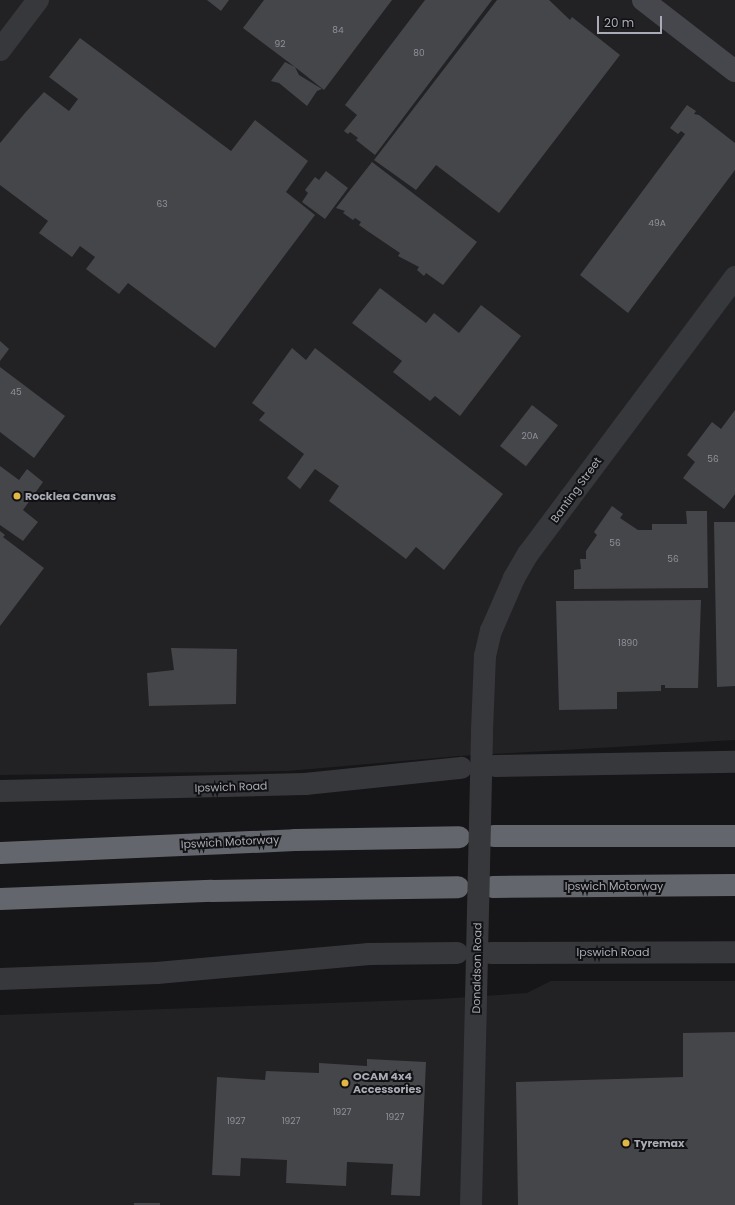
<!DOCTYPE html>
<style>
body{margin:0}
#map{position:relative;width:735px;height:1205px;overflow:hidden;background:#161618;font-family:Poppins,sans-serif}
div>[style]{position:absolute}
.built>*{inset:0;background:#222224}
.building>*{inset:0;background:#45464a;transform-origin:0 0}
.minor>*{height:22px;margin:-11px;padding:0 11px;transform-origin:11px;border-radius:11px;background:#37383c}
.secondary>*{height:22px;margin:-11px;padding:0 11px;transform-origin:11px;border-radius:11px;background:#45474c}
.motorway>*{height:22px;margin:-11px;padding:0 11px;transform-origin:11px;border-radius:11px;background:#64666d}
.minor-bridge>*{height:22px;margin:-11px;padding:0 11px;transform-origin:11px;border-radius:11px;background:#37383c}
.dots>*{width:11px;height:11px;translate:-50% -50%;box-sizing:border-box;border:2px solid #111113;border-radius:50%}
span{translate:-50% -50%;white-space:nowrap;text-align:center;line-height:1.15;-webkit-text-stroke:4px #111113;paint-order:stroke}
.number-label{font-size:9px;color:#90929b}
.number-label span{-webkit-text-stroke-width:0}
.street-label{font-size:11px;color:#a9acb6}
.poi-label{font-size:11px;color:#a9acb6;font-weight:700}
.left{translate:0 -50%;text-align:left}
.scale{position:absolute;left:597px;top:16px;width:65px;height:18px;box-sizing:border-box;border:2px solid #a9acb6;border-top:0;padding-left:5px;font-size:12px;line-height:14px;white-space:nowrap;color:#a9acb6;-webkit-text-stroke:3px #111113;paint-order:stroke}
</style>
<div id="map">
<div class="built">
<i style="clip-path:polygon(0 0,735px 0,735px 740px,459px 756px,288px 771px,0 775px)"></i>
<i style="clip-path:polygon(551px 981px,735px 981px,735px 1205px,0 1205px,0 1015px,439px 999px,527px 993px)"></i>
</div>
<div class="building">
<i style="clip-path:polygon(207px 0,229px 0,221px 11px)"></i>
<i style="clip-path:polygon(264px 0,392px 0,324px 90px,295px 67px,299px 75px,322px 89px,317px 91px,307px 106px,279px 83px,271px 81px,285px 62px,295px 67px,243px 28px)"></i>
<i style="clip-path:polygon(425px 0,492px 0,375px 155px,356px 140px,358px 138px,350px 132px,348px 134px,344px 131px,357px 115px,345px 105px)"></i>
<i style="clip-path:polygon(497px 0,549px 0,570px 20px,572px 17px,620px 55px,499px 213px,436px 165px,416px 190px,374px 160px)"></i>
<i style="clip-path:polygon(80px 38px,231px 151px,255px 120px,308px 161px,286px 192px,315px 215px,215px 348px,128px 283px,119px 294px,86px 269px,95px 257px,80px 246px,72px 257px,39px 233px,48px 221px,0 185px,0 143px,25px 113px,44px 92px,69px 111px,78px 99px,49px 77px)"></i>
<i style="clip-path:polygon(687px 105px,696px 111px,694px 114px,699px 115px,735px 143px,735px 170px,628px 313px,580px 275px,685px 134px,681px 131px,678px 134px,670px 128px)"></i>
<i style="clip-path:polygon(372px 162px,477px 242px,443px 285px,426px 273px,424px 276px,417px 270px,419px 267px,398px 256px,400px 253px,366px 230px,359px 225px,361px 222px,355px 218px,353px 220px,343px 213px,345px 211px,336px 208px)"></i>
<i style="clip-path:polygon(326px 171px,348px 188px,325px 219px,302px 202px,308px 193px,305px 190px,315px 177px,319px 180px)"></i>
<i style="clip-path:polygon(380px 288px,426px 323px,434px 313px,459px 333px,481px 305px,521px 336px,460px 416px,435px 396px,430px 401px,393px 372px,402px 361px,352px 323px)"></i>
<i style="clip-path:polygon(0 341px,9px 349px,0 361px)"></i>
<i style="clip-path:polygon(292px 348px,306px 360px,315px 348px,503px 494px,444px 570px,416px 547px,406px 559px,329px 501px,339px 486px,315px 469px,300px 489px,287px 478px,304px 454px,259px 420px,265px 413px,252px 403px)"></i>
<i style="clip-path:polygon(0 367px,65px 416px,34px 458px,0 432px)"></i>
<i style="left:532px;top:405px;width:33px;height:52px;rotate:38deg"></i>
<i style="clip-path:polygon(735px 410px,735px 494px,724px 509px,683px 478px,695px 462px,687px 455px,712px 422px,721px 429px)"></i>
<i style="clip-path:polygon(0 466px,19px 480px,27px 469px,43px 482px,23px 510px,38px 522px,23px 541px,0 525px)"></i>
<i style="clip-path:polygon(612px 506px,623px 514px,620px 518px,638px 530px,652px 530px,652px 524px,687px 524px,686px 511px,707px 511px,708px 588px,574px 589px,574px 570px,581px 569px,580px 559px,586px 559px,586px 551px,597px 535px,594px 532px)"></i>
<i style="clip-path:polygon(714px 522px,735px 522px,735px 686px,717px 687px)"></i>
<i style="clip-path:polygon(0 531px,5px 535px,3px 537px,44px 568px,0 626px)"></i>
<i style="clip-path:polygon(701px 600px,698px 688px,665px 688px,665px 685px,661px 685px,661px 691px,617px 692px,617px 709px,559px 710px,556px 601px)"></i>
<i style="clip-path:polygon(171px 648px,237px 649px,236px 704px,149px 706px,147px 673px,174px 670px)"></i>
<i style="clip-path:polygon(735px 1032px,735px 1205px,518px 1205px,516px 1082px,683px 1077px,683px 1033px)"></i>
<i style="clip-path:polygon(367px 1059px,426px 1062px,420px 1196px,391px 1195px,393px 1164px,347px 1162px,346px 1186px,286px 1183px,287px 1160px,241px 1158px,240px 1176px,212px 1175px,217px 1077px,265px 1080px,266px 1071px,319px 1073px,319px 1063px,367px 1066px)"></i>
<i style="left:134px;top:1203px;width:26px;height:2px"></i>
</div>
<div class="minor">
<i style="left:0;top:50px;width:63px;rotate:-52.8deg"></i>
<i style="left:482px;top:730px;width:74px;rotate:-87.7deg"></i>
<i style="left:485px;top:656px;width:26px;rotate:-77deg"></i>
<i style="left:491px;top:631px;width:58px;rotate:-66.5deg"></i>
<i style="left:514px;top:578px;width:28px;rotate:-60deg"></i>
<i style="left:528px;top:554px;width:346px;rotate:-53.2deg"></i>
<i style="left:495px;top:766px;width:240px;rotate:-1deg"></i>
<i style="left:0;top:791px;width:305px;rotate:-1.3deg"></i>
<i style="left:305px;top:784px;width:157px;rotate:-5.9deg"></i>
<i style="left:491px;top:953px;width:244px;rotate:-0.2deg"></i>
<i style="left:0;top:979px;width:157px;rotate:-2.2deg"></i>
<i style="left:157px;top:973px;width:213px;rotate:-5.1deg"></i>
<i style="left:369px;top:954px;width:88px;rotate:-0.7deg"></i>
<i style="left:471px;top:1205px;width:206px;rotate:-88.6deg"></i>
</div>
<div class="secondary">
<i style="left:643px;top:0;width:116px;rotate:37.7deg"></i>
</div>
<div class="motorway">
<i style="left:494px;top:836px;width:241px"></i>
<i style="left:0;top:853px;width:295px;rotate:-2.5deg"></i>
<i style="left:295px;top:840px;width:164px;rotate:-1deg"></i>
<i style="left:493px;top:887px;width:242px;rotate:-0.5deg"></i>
<i style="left:0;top:899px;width:212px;rotate:-2.2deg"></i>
<i style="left:212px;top:891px;width:246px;rotate:-0.9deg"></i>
</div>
<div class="minor-bridge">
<i style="left:476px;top:999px;width:269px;rotate:-88.7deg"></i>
</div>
<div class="dots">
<i style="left:17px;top:496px;background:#e1b844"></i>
<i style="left:345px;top:1083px;background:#e1b844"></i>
<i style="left:626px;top:1143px;background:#e1b844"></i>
</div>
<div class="number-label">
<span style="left:338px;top:30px">84</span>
<span style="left:280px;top:44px">92</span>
<span style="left:419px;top:53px">80</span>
<span style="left:162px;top:204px">63</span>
<span style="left:657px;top:223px">49A</span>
<span style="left:16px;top:392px">45</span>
<span style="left:530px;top:436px">20A</span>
<span style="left:713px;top:459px">56</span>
<span style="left:615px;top:543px">56</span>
<span style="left:673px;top:559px">56</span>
<span style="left:628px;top:643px">1890</span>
<span style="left:342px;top:1112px">1927</span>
<span style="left:395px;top:1117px">1927</span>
<span style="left:236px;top:1121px">1927</span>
<span style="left:291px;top:1121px">1927</span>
</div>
<div class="street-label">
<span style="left:576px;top:490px;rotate:-54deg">Banting Street</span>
<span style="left:231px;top:787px;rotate:-2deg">Ipswich Road</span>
<span style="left:230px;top:842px;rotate:-3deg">Ipswich Motorway</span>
<span style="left:614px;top:886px">Ipswich Motorway</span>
<span style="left:613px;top:952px">Ipswich Road</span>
<span style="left:477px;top:968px;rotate:-89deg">Donaldson Road</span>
</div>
<div class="poi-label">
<span class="left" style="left:25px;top:496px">Rocklea Canvas</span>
<span class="left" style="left:353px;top:1083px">OCAM 4x4<br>Accessories</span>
<span class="left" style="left:634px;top:1143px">Tyremax</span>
</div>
<div class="scale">20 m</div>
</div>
